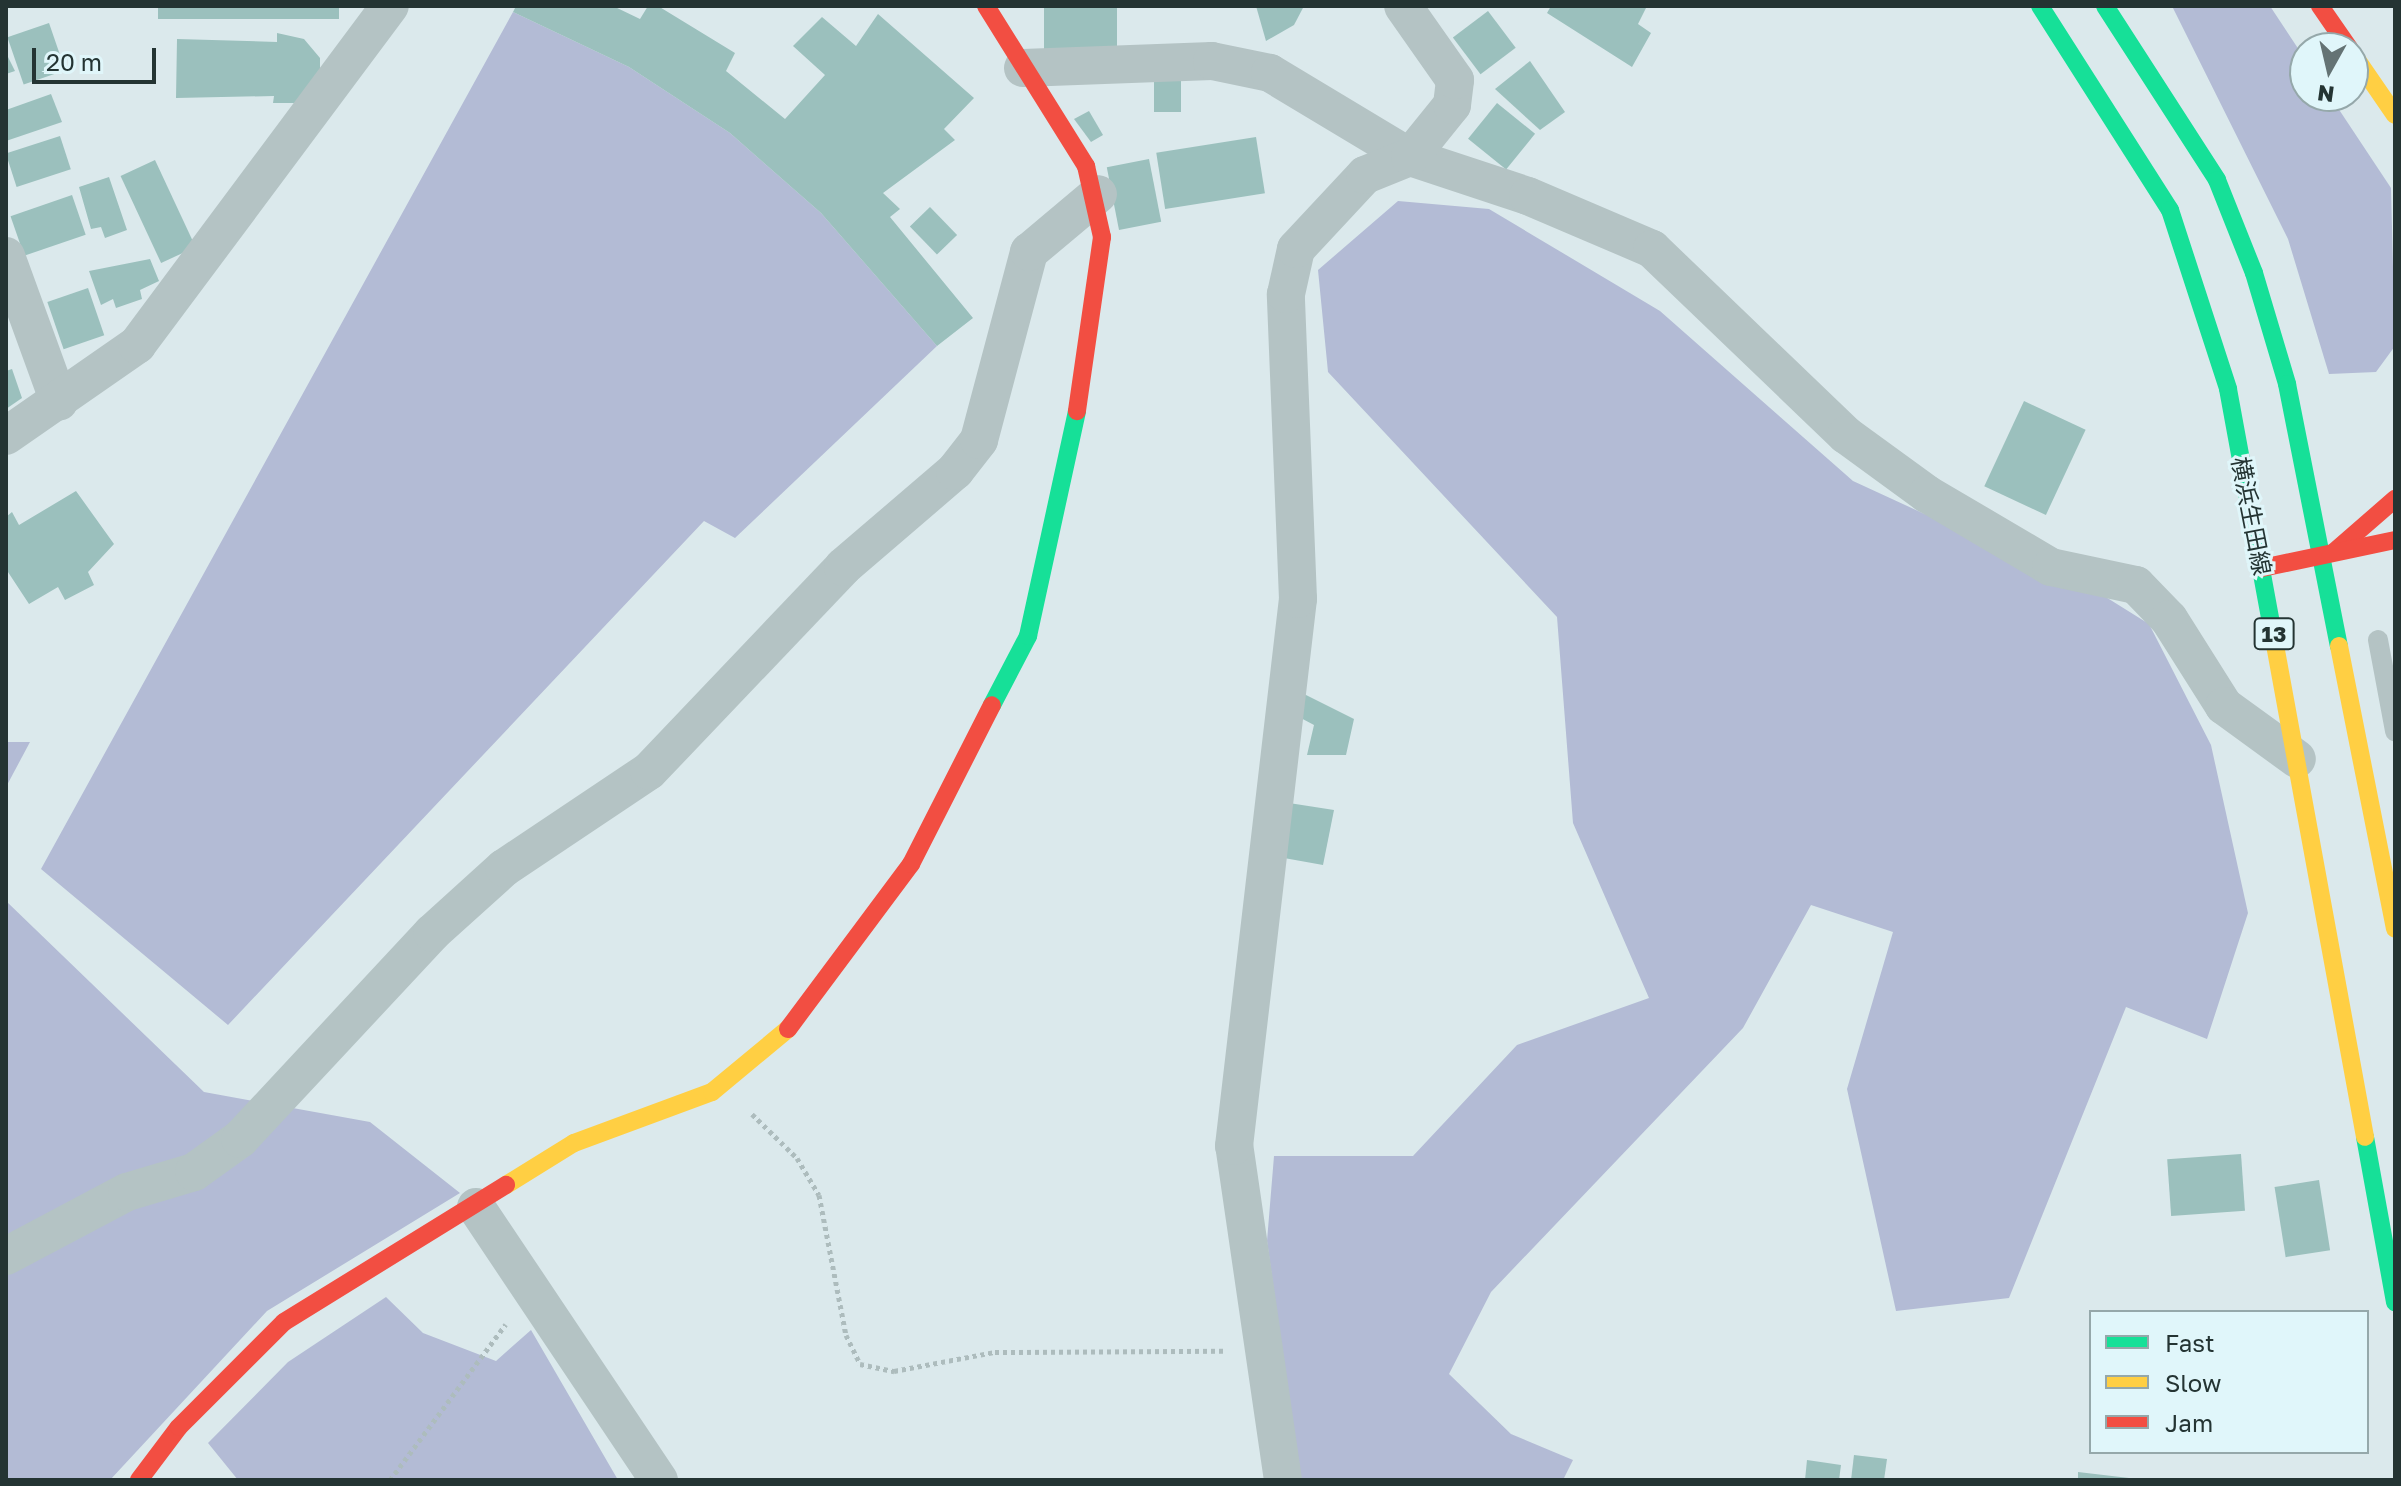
<!DOCTYPE html>
<meta charset="utf-8">
<style>
body{margin:0}
#map{position:relative;width:2401px;height:1486px;overflow:hidden;background:#dbe9ec;font-family:"Golos Text","Noto Sans JP",sans-serif}
div>[style]{position:absolute}
.green>*{inset:0;background:#b3bbd5}
.building>*{inset:0;background:#9bc0bd;transform-origin:0 0}
.path>*{height:5px;margin-top:-2.5px;transform-origin:0;background:repeating-linear-gradient(90deg,#adbcbd 0 4px,transparent 0 8px)}
.lane>*{height:20px;margin:-10px;padding:0 10px;transform-origin:10px;border-radius:10px;background:#b4c3c4}
.street>*{height:38px;margin:-19px;padding:0 19px;transform-origin:19px;border-radius:19px;background:#b4c3c4}
.fast>*{height:18px;margin:-9px;padding:0 9px;transform-origin:9px;border-radius:9px;background:#16e098}
.slow>*{height:18px;margin:-9px;padding:0 9px;transform-origin:9px;border-radius:9px;background:#ffcf43}
.jam>*{height:18px;margin:-9px;padding:0 9px;transform-origin:9px;border-radius:9px;background:#f24e42}
span{translate:-50% -50%;white-space:nowrap;text-align:center;line-height:1.15;-webkit-text-stroke:6px #e0f6fa;paint-order:stroke}
.shield-label span{padding:2px 6px;background:#e0f6fa;border:2px solid;border-radius:6px;-webkit-text-stroke-width:0}
.shield-label{font-size:22px;color:#243433;font-weight:700}
.street-label{font-size:24px;color:#243433}
.frame{position:absolute;inset:0;border:8px solid #243433;pointer-events:none}
.legend{position:absolute;left:2089px;top:1310px;width:280px;height:144px;box-sizing:border-box;background:#e0f6fa;border:2px solid #95a8aa;margin:0;padding:10px 14px;list-style:none;font-size:24px;color:#243433}
.legend li{display:flex;align-items:center;gap:16px;height:40px}
.legend b{width:40px;border:2px solid #95a8aa}
.north{position:absolute;left:2289px;top:32px;width:80px;height:80px;box-sizing:border-box;background:#e0f6fa;border:2px solid #95a8aa;border-radius:50%;rotate:188deg;font-size:22px;font-weight:700;line-height:32px;text-align:center;color:#243433}
.north::after{content:'';display:block;margin:auto;width:28px;height:36px;background:#647374;clip-path:polygon(50% 0,100% 100%,50% 72%,0 100%)}
.scale{position:absolute;left:32px;top:48px;width:124px;height:36px;box-sizing:border-box;border:4px solid #243433;border-top:0;padding-left:10px;font-size:24px;line-height:28px;white-space:nowrap;color:#243433;-webkit-text-stroke:6px #e0f6fa;paint-order:stroke}
</style>
<div id="map">
<div class="green">
<i style="clip-path:polygon(2172px 6px,2270px 6px,2305px 59px,2305px 96px,2330px 96px,2391px 188px,2395px 346px,2376px 372px,2329px 374px,2288px 239px)"></i>
<i style="clip-path:polygon(513px 12px,629px 67px,730px 133px,821px 213px,937px 346px,735px 538px,704px 521px,228px 1025px,41px 869px)"></i>
<i style="clip-path:polygon(1398px 201px,1489px 209px,1660px 311px,1853px 481px,1968px 534px,2029px 549px,2149px 624px,2211px 745px,2248px 913px,2207px 1039px,2126px 1007px,2009px 1298px,1896px 1311px,1847px 1089px,1893px 932px,1811px 905px,1743px 1028px,1491px 1292px,1449px 1374px,1511px 1434px,1573px 1460px,1563px 1480px,1300px 1480px,1267px 1241px,1274px 1156px,1413px 1156px,1517px 1045px,1649px 998px,1573px 823px,1557px 617px,1328px 372px,1318px 270px)"></i>
<i style="clip-path:polygon(6px 742px,30px 742px,6px 787px)"></i>
<i style="clip-path:polygon(6px 901px,204px 1092px,370px 1122px,460px 1193px,267px 1311px,110px 1480px,6px 1480px)"></i>
<i style="clip-path:polygon(386px 1297px,423px 1333px,496px 1361px,531px 1330px,618px 1480px,238px 1480px,208px 1443px,288px 1362px)"></i>
</div>
<div class="building">
<i style="left:158px;top:6px;width:181px;height:13px"></i>
<i style="clip-path:polygon(516px 6px,613px 6px,640px 19px,648px 6px,658px 6px,735px 53px,726px 71px,785px 119px,825px 75px,793px 46px,822px 17px,856px 46px,878px 14px,974px 98px,944px 129px,955px 140px,883px 193px,900px 209px,890px 217px,973px 318px,937px 346px,821px 213px,730px 133px,629px 67px,513px 12px)"></i>
<i style="left:1044px;top:6px;width:73px;height:49px"></i>
<i style="clip-path:polygon(1256px 6px,1304px 6px,1294px 25px,1266px 41px)"></i>
<i style="clip-path:polygon(1551px 6px,1647px 6px,1638px 24px,1651px 33px,1632px 67px,1547px 13px)"></i>
<i style="left:1488px;top:11px;width:46px;height:44px;rotate:53deg"></i>
<i style="left:49px;top:23px;width:50px;height:44px;rotate:71deg"></i>
<i style="clip-path:polygon(277px 33px,304px 39px,320px 58px,320px 82px,297px 103px,273px 103px,274px 96px,176px 98px,177px 39px,277px 42px)"></i>
<i style="clip-path:polygon(6px 53px,15px 71px,6px 74px)"></i>
<i style="clip-path:polygon(1530px 61px,1565px 112px,1540px 130px,1495px 89px)"></i>
<i style="left:1181px;top:80px;width:32px;height:27px;rotate:90deg"></i>
<i style="clip-path:polygon(51px 94px,62px 122px,6px 141px,6px 110px)"></i>
<i style="left:1497px;top:103px;width:49px;height:46px;rotate:39deg"></i>
<i style="clip-path:polygon(1089px 111px,1103px 135px,1091px 142px,1074px 119px)"></i>
<i style="left:60px;top:136px;width:35px;height:57px;rotate:72deg"></i>
<i style="left:1256px;top:137px;width:57px;height:101px;rotate:81deg"></i>
<i style="left:1149px;top:159px;width:64px;height:43px;rotate:79deg"></i>
<i style="left:155px;top:160px;width:96px;height:38px;rotate:65deg"></i>
<i style="clip-path:polygon(109px 177px,127px 230px,105px 238px,101px 227px,91px 229px,79px 187px)"></i>
<i style="left:72px;top:195px;width:42px;height:65px;rotate:71deg"></i>
<i style="left:930px;top:207px;width:39px;height:28px;rotate:46deg"></i>
<i style="clip-path:polygon(150px 259px,159px 281px,140px 290px,142px 299px,116px 308px,113px 299px,101px 305px,89px 271px)"></i>
<i style="left:88px;top:288px;width:50px;height:43px;rotate:71deg"></i>
<i style="clip-path:polygon(12px 369px,22px 398px,6px 409px,6px 371px)"></i>
<i style="left:2024px;top:401px;width:68px;height:94px;rotate:25deg"></i>
<i style="clip-path:polygon(76px 491px,114px 544px,88px 572px,94px 585px,65px 600px,58px 587px,29px 604px,6px 569px,6px 517px,12px 512px,19px 525px)"></i>
<i style="clip-path:polygon(1300px 692px,1354px 719px,1346px 755px,1307px 755px,1314px 725px,1297px 716px)"></i>
<i style="clip-path:polygon(1289px 803px,1334px 810px,1323px 865px,1284px 858px)"></i>
<i style="left:2241px;top:1154px;width:57px;height:74px;rotate:86deg"></i>
<i style="left:2319px;top:1180px;width:71px;height:45px;rotate:81deg"></i>
<i style="clip-path:polygon(1854px 1455px,1887px 1459px,1884px 1480px,1851px 1480px)"></i>
<i style="clip-path:polygon(1807px 1460px,1841px 1465px,1839px 1480px,1805px 1480px)"></i>
<i style="clip-path:polygon(2078px 1472px,2129px 1478px,2129px 1480px,2078px 1480px)"></i>
</div>
<div class="path">
<i style="left:752px;top:1114px;width:63px;rotate:44.4deg"></i>
<i style="left:797px;top:1158px;width:43px;rotate:59.3deg"></i>
<i style="left:819px;top:1195px;width:143px;rotate:79.1deg"></i>
<i style="left:846px;top:1335px;width:32px;rotate:64deg"></i>
<i style="left:860px;top:1364px;width:35px;rotate:12deg"></i>
<i style="left:894px;top:1371px;width:103px;rotate:-10.7deg"></i>
<i style="left:995px;top:1352px;width:228px;rotate:-0.3deg"></i>
<i style="left:390px;top:1480px;width:194px;rotate:-53.4deg"></i>
</div>
<div class="lane">
<i style="left:2378px;top:640px;width:93px;rotate:79.4deg"></i>
</div>
<div class="street">
<i style="left:1023px;top:68px;width:189px;rotate:-2.1deg"></i>
<i style="left:1212px;top:61px;width:59px;rotate:11.7deg"></i>
<i style="left:1270px;top:73px;width:163px;rotate:31deg"></i>
<i style="left:1410px;top:157px;width:124px;rotate:18.3deg"></i>
<i style="left:1528px;top:196px;width:135px;rotate:23.1deg"></i>
<i style="left:1652px;top:249px;width:269px;rotate:43.8deg"></i>
<i style="left:1846px;top:435px;width:100px;rotate:36.1deg"></i>
<i style="left:1927px;top:494px;width:144px;rotate:30.5deg"></i>
<i style="left:2051px;top:567px;width:87px;rotate:12deg"></i>
<i style="left:2136px;top:585px;width:47px;rotate:45.9deg"></i>
<i style="left:2169px;top:619px;width:103px;rotate:57.7deg"></i>
<i style="left:2224px;top:706px;width:90px;rotate:36deg"></i>
<i style="left:6px;top:256px;width:155px;rotate:70deg"></i>
<i style="left:6px;top:436px;width:160px;rotate:-34.8deg"></i>
<i style="left:137px;top:345px;width:423px;rotate:-53.3deg"></i>
<i style="left:476px;top:1207px;width:329px;rotate:56.2deg"></i>
<i style="left:6px;top:1256px;width:137px;rotate:-27.9deg"></i>
<i style="left:127px;top:1192px;width:70px;rotate:-16.6deg"></i>
<i style="left:194px;top:1172px;width:57px;rotate:-35.7deg"></i>
<i style="left:240px;top:1139px;width:282px;rotate:-47deg"></i>
<i style="left:432px;top:933px;width:97px;rotate:-42.1deg"></i>
<i style="left:504px;top:868px;width:174px;rotate:-33.8deg"></i>
<i style="left:649px;top:771px;width:282px;rotate:-46.4deg"></i>
<i style="left:843px;top:567px;width:148px;rotate:-40.6deg"></i>
<i style="left:955px;top:471px;width:39px;rotate:-52deg"></i>
<i style="left:979px;top:440px;width:195px;rotate:-75.1deg"></i>
<i style="left:1029px;top:252px;width:90px;rotate:-40deg"></i>
<i style="left:1283px;top:1480px;width:338px;rotate:-98.3deg"></i>
<i style="left:1234px;top:1146px;width:551px;rotate:-83.33deg"></i>
<i style="left:1298px;top:599px;width:305px;rotate:-92.3deg"></i>
<i style="left:1286px;top:294px;width:46px;rotate:-77.5deg"></i>
<i style="left:1296px;top:249px;width:101px;rotate:-47deg"></i>
<i style="left:1365px;top:175px;width:48px;rotate:-21.8deg"></i>
<i style="left:1410px;top:157px;width:67px;rotate:-51.1deg"></i>
<i style="left:1452px;top:105px;width:25px;rotate:-83deg"></i>
<i style="left:1455px;top:80px;width:90px;rotate:-125.1deg"></i>
</div>
<div class="fast">
<i style="left:2040px;top:6px;width:242px;rotate:57.5deg"></i>
<i style="left:2170px;top:210px;width:188px;rotate:72deg"></i>
<i style="left:2228px;top:389px;width:260px;rotate:79.6deg"></i>
<i style="left:2105px;top:6px;width:207px;rotate:57.2deg"></i>
<i style="left:2217px;top:180px;width:100px;rotate:68.3deg"></i>
<i style="left:2254px;top:273px;width:116px;rotate:73.4deg"></i>
<i style="left:2287px;top:384px;width:267px;rotate:78.8deg"></i>
<i style="left:992px;top:705px;width:78px;rotate:-62.4deg"></i>
<i style="left:1028px;top:636px;width:230px;rotate:-77.7deg"></i>
<i style="left:2365px;top:1137px;width:168px;rotate:79.7deg"></i>
</div>
<div class="slow">
<i style="left:2353px;top:54px;width:74px;rotate:55.5deg"></i>
<i style="left:2275px;top:645px;width:500px;rotate:79.63deg"></i>
<i style="left:2339px;top:646px;width:288px;rotate:78.8deg"></i>
<i style="left:506px;top:1185px;width:80px;rotate:-31.7deg"></i>
<i style="left:574px;top:1143px;width:147px;rotate:-20.3deg"></i>
<i style="left:712px;top:1092px;width:99px;rotate:-39.7deg"></i>
</div>
<div class="jam">
<i style="left:986px;top:6px;width:189px;rotate:58deg"></i>
<i style="left:1086px;top:166px;width:73px;rotate:77.3deg"></i>
<i style="left:1102px;top:237px;width:176px;rotate:98.2deg"></i>
<i style="left:2320px;top:6px;width:51px;rotate:55.4deg"></i>
<i style="left:2334px;top:552px;width:81px;rotate:-41deg"></i>
<i style="left:2262px;top:568px;width:136px;rotate:-11.9deg"></i>
<i style="left:788px;top:1029px;width:206px;rotate:-53.3deg"></i>
<i style="left:911px;top:864px;width:178px;rotate:-63deg"></i>
<i style="left:139px;top:1480px;width:66px;rotate:-53deg"></i>
<i style="left:179px;top:1427px;width:148px;rotate:-45deg"></i>
<i style="left:284px;top:1322px;width:261px;rotate:-31.7deg"></i>
</div>
<div class="shield-label">
<span style="left:2274px;top:634px">13</span>
</div>
<div class="street-label">
<span style="left:2252px;top:516px;rotate:79deg">横浜生田線</span>
</div>
<div class="frame"></div>
<ul class="legend">
<li><b style="height:10px;background:#16e098"></b>Fast</li>
<li><b style="height:10px;background:#ffcf43"></b>Slow</li>
<li><b style="height:10px;background:#f24e42"></b>Jam</li>
</ul>
<div class="north">N</div>
<div class="scale">20 m</div>
</div>
